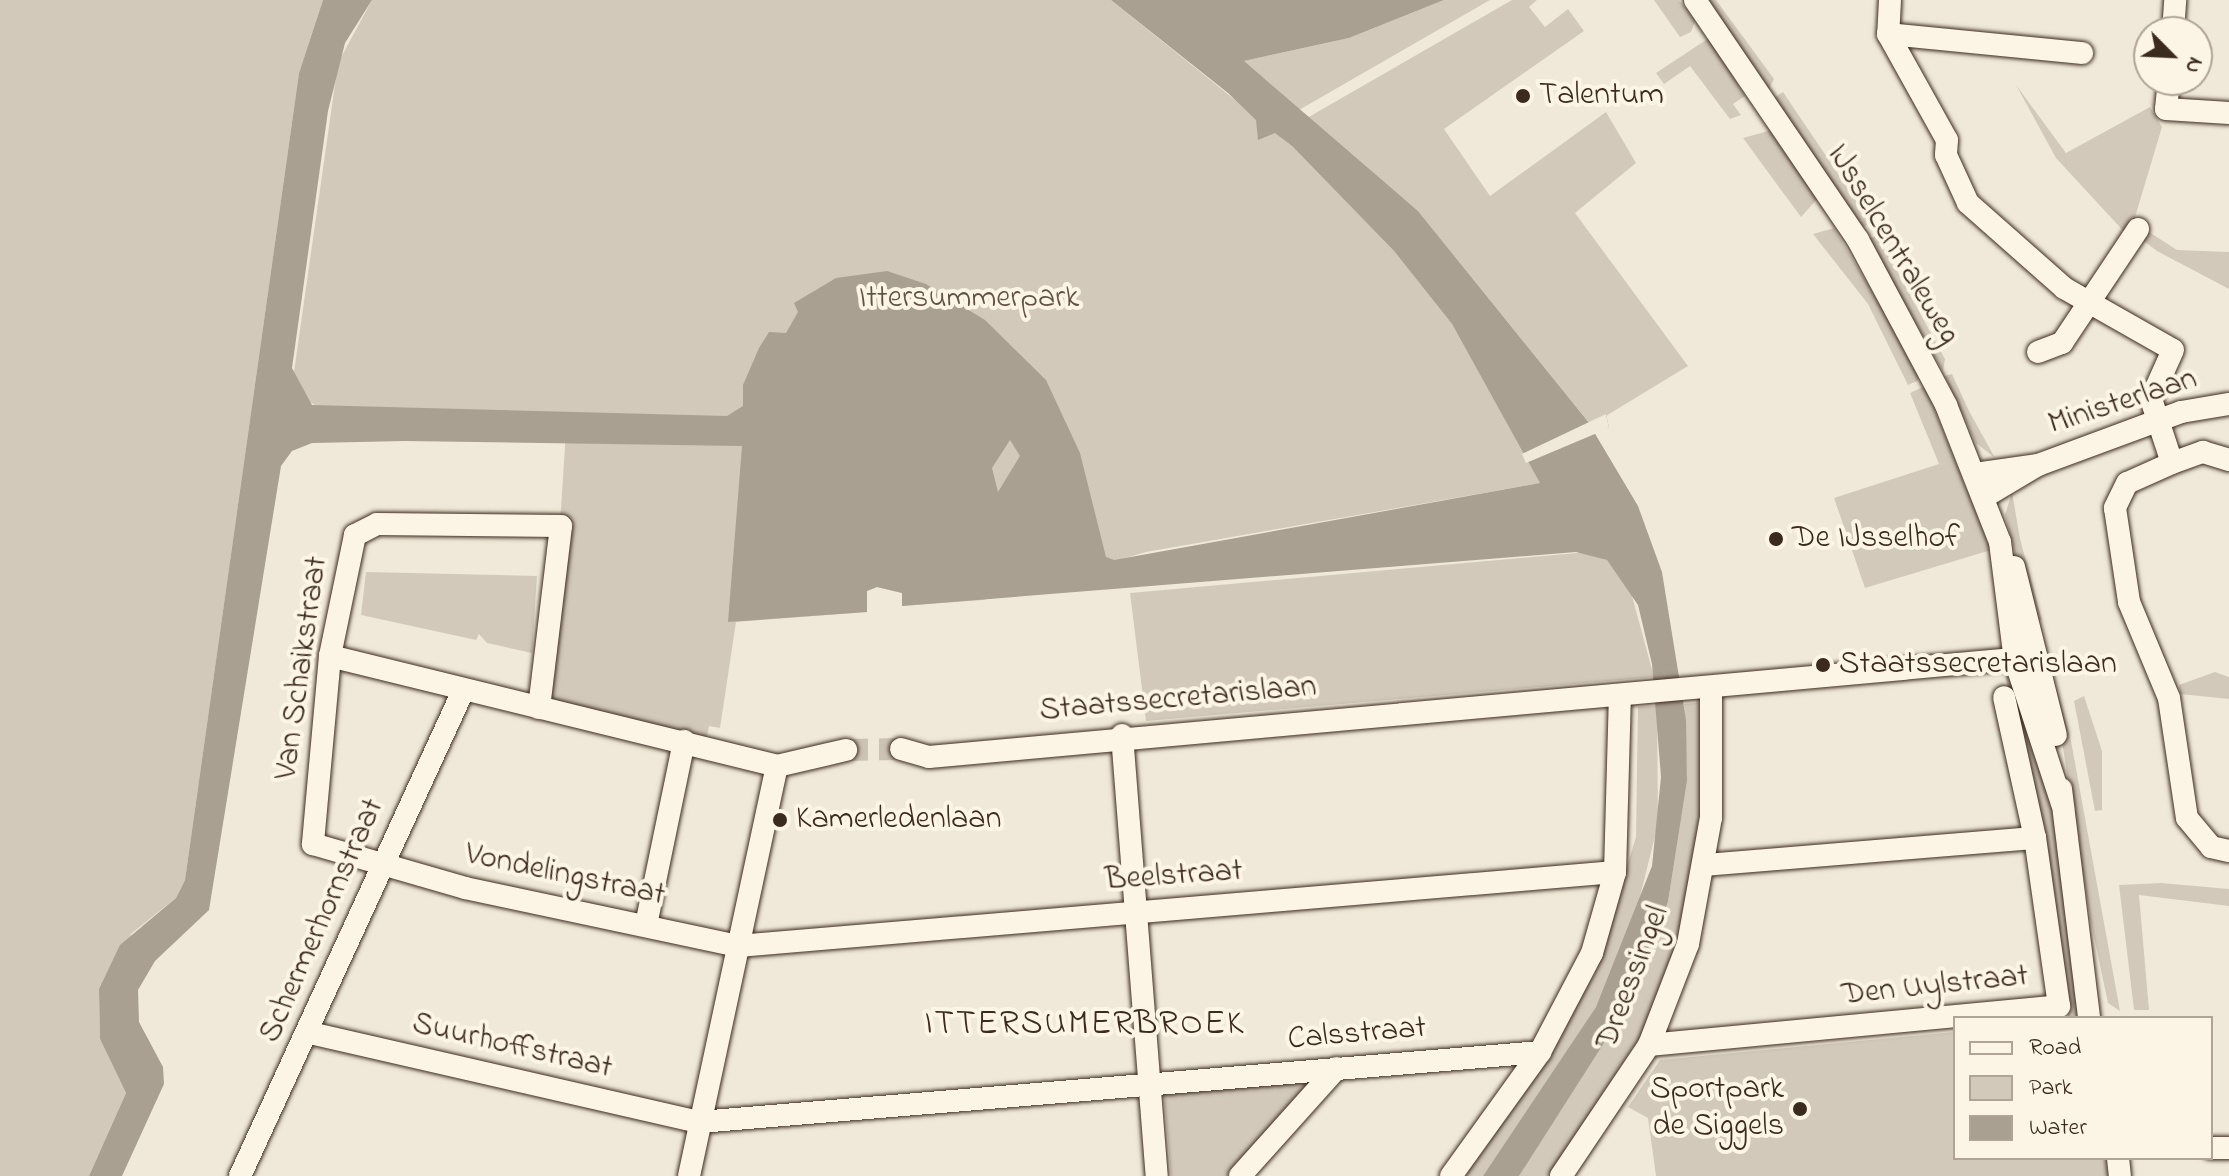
<!DOCTYPE html>
<style>
body{margin:0}
#map{position:relative;width:2229px;height:1176px;overflow:hidden;background:#f0e9d9;font-family:"Indie Flower",sans-serif}
div>[style]{position:absolute}
.green>*{inset:0;background:#d2c9ba;transform-origin:0 0}
.water>*{inset:0;background:#aaa091}
.pier>*{inset:0;background:#f0e9d9}
.minor-tunnel>*{height:22px;margin-top:-11px;transform-origin:0;background:repeating-linear-gradient(90deg,#ccc3b4 0 22px,transparent 0 33px)}
.roads{filter:drop-shadow(0 0 2px #3b2a1e) drop-shadow(0 0 2px #3b2a1e)}
.minor>*{height:22px;margin:-11px;padding:0 11px;transform-origin:11px;border-radius:11px;background:#fcf5e5}
.dots>*{width:22px;height:22px;translate:-50% -50%;box-sizing:border-box;border:4px solid #fcf5e5;border-radius:50%}
span{translate:-50% -50%;white-space:nowrap;text-align:center;line-height:1.15;-webkit-text-stroke:8px #fcf5e5;paint-order:stroke}
.poi-label{font-size:32px;color:#3b2a1e}
.left{translate:0 -50%;text-align:left}
.right{translate:-100% -50%;text-align:right}
.street-label{font-size:32px;color:#3b2a1e}
.park-label{font-size:32px;color:#615245}
.neighbourhood-label{font-size:34px;color:#3b2a1e;letter-spacing:2px}
.legend{position:absolute;left:1953px;top:1016px;width:260px;height:144px;box-sizing:border-box;background:#fcf5e5;border:2px solid #afa495;margin:0;padding:10px 14px;list-style:none;font-size:24px;color:#3b2a1e}
.legend li{display:flex;align-items:center;gap:16px;height:40px}
.legend b{width:40px;border:2px solid #afa495}
.north{position:absolute;left:2133px;top:16px;width:80px;height:80px;box-sizing:border-box;background:#fcf5e5;border:2px solid #afa495;border-radius:50%;rotate:114deg;font-size:22px;font-weight:700;line-height:32px;text-align:center;color:#3b2a1e}
.north::after{content:'';display:block;margin:auto;width:28px;height:36px;background:#3b2a1e;clip-path:polygon(50% 0,100% 100%,50% 72%,0 100%)}
</style>
<div id="map">
<div class="green">
<i style="clip-path:polygon(0 0,323px 0,299px 73px,185px 880px,176px 898px,132px 933px,99px 989px,100px 1039px,126px 1093px,89px 1176px,0 1176px)"></i>
<i style="clip-path:polygon(372px 0,1111px 0,1292px 146px,1394px 251px,1452px 324px,1541px 483px,1146px 552px,983px 600px,902px 606px,902px 593px,877px 587px,867px 591px,867px 612px,736px 622px,720px 728px,709px 726px,707px 737px,562px 705px,549px 694px,567px 416px,325px 411px,303px 398px,293px 379px,338px 63px)"></i>
<i style="clip-path:polygon(1444px 0,1490px 0,1299px 110px,1243px 61px,1349px 38px)"></i>
<i style="clip-path:polygon(1512px 0,1537px 0,1529px 7px,1545px 27px,1568px 9px,1584px 31px,1444px 129px,1490px 196px,1606px 112px,1636px 163px,1575px 213px,1688px 366px,1591px 425px,1418px 211px,1307px 118px)"></i>
<i style="clip-path:polygon(1654px 0,1679px 0,1695px 21px,1691px 32px,1680px 37px)"></i>
<i style="clip-path:polygon(1705px 0,1716px 0,1774px 79px,1768px 91px)"></i>
<i style="clip-path:polygon(1709px 38px,1745px 96px,1733px 104px,1741px 115px,1730px 119px,1690px 66px,1664px 84px,1656px 73px)"></i>
<i style="clip-path:polygon(2016px 85px,2066px 153px,2150px 107px,2162px 127px,2129px 237px,2056px 158px)"></i>
<i style="left:1783px;top:92px;width:157px;height:11px;rotate:56deg"></i>
<i style="clip-path:polygon(1772px 130px,1819px 197px,1801px 217px,1743px 138px)"></i>
<i style="clip-path:polygon(1834px 228px,1921px 374px,1917px 381px,1908px 385px,1868px 304px,1813px 234px)"></i>
<i style="clip-path:polygon(2146px 230px,2177px 250px,2229px 252px,2229px 289px,2157px 251px,2140px 238px)"></i>
<i style="clip-path:polygon(1878px 236px,1945px 359px,1943px 371px,1868px 238px)"></i>
<i style="clip-path:polygon(1952px 374px,1969px 411px,1995px 458px,1976px 443px,1945px 376px)"></i>
<i style="clip-path:polygon(1925px 386px,1991px 550px,1865px 588px,1834px 498px,1939px 464px,1910px 393px)"></i>
<i style="clip-path:polygon(2012px 492px,2020px 539px,2042px 620px,2033px 621px,2005px 515px)"></i>
<i style="clip-path:polygon(1588px 552px,1607px 560px,1629px 585px,1654px 677px,1146px 721px,1130px 593px)"></i>
<i style="clip-path:polygon(366px 572px,537px 576px,532px 653px,487px 643px,479px 634px,476px 640px,361px 615px)"></i>
<i style="clip-path:polygon(2050px 666px,2071px 741px,2120px 1011px,2108px 1003px,2091px 923px)"></i>
<i style="clip-path:polygon(2215px 672px,2229px 677px,2229px 699px,2180px 694px,2179px 685px)"></i>
<i style="clip-path:polygon(2005px 674px,2013px 678px,2047px 777px,2085px 1018px,2069px 1018px,2066px 1005px)"></i>
<i style="clip-path:polygon(2084px 696px,2102px 751px,2102px 810px,2095px 811px,2074px 701px)"></i>
<i style="clip-path:polygon(1706px 702px,1708px 772px,1691px 910px,1642px 1034px,1548px 1176px,1519px 1176px,1668px 902px,1687px 781px,1684px 704px)"></i>
<i style="clip-path:polygon(1657px 706px,1658px 824px,1631px 933px,1596px 1007px,1525px 1118px,1483px 1176px,1461px 1176px,1530px 1083px,1594px 975px,1636px 837px,1638px 707px)"></i>
<i style="clip-path:polygon(2161px 883px,2229px 889px,2229px 906px,2139px 895px,2149px 1010px,2134px 1010px,2119px 885px)"></i>
<i style="clip-path:polygon(1955px 1032px,1955px 1158px,2106px 1158px,2108px 1176px,1656px 1176px,1648px 1118px,1628px 1107px,1660px 1060px)"></i>
<i style="clip-path:polygon(1315px 1081px,1227px 1176px,1171px 1176px,1164px 1093px)"></i>
</div>
<div class="water">
<i style="clip-path:polygon(evenodd,323px 0,372px 0,345px 43px,328px 111px,292px 368px,312px 405px,727px 416px,743px 406px,743px 385px,759px 348px,769px 332px,786px 333px,798px 312px,794px 303px,836px 278px,887px 271px,926px 284px,985px 320px,1046px 380px,1080px 453px,1106px 557px,1114px 560px,1540px 483px,1452px 324px,1394px 251px,1292px 146px,1275px 133px,1258px 140px,1256px 120px,1228px 93px,1111px 0,1444px 0,1349px 38px,1244px 61px,1418px 211px,1590px 424px,1606px 414px,1609px 428px,1594px 432px,1638px 506px,1662px 572px,1686px 720px,1687px 781px,1668px 902px,1616px 1024px,1519px 1176px,1483px 1176px,1596px 1007px,1652px 866px,1661px 777px,1652px 664px,1638px 605px,1607px 560px,1576px 552px,902px 606px,902px 593px,877px 587px,867px 591px,867px 612px,728px 622px,742px 446px,405px 441px,312px 443px,292px 451px,281px 466px,209px 910px,155px 961px,138px 990px,139px 1022px,163px 1067px,164px 1084px,122px 1176px,89px 1176px,126px 1093px,100px 1039px,99px 989px,120px 945px,176px 898px,185px 880px,299px 73px,323px 0,1010px 440px,1020px 456px,998px 492px,992px 468px,1010px 440px)"></i>
</div>
<div class="pier">
<i style="clip-path:polygon(1606px 414px,1609px 428px,1526px 463px,1522px 454px)"></i>
</div>
<div class="minor-tunnel">
<i style="left:846px;top:750px;width:55px;rotate:-1deg"></i>
</div>
<div class="roads">
<div class="minor">
<i style="left:1695px;top:0;width:290px;rotate:55.8deg"></i>
<i style="left:1858px;top:240px;width:187px;rotate:61.9deg"></i>
<i style="left:1946px;top:405px;width:147px;rotate:68.5deg"></i>
<i style="left:2000px;top:542px;width:119px;rotate:82.8deg"></i>
<i style="left:2015px;top:660px;width:151px;rotate:71.9deg"></i>
<i style="left:1890px;top:0;width:34px;rotate:93deg"></i>
<i style="left:1888px;top:34px;width:121px;rotate:60.9deg"></i>
<i style="left:1947px;top:140px;width:15px;rotate:94deg"></i>
<i style="left:1946px;top:155px;width:53px;rotate:65.4deg"></i>
<i style="left:1968px;top:203px;width:128px;rotate:41.5deg"></i>
<i style="left:2064px;top:288px;width:125px;rotate:29.6deg"></i>
<i style="left:2173px;top:350px;width:54px;rotate:114.2deg"></i>
<i style="left:2151px;top:399px;width:67px;rotate:71.8deg"></i>
<i style="left:2172px;top:463px;width:33px;rotate:-20deg"></i>
<i style="left:2203px;top:452px;width:27px;rotate:17deg"></i>
<i style="left:2173px;top:32px;width:32px;rotate:-86deg"></i>
<i style="left:1888px;top:34px;width:195px;rotate:5.6deg"></i>
<i style="left:2169px;top:80px;width:29px;rotate:96deg"></i>
<i style="left:2166px;top:109px;width:63px;rotate:3.6deg"></i>
<i style="left:2038px;top:352px;width:26px;rotate:-21deg"></i>
<i style="left:2062px;top:343px;width:137px;rotate:-56.3deg"></i>
<i style="left:2172px;top:463px;width:49px;rotate:156deg"></i>
<i style="left:2127px;top:483px;width:28px;rotate:116deg"></i>
<i style="left:2115px;top:508px;width:95px;rotate:81.5deg"></i>
<i style="left:2129px;top:602px;width:104px;rotate:67.4deg"></i>
<i style="left:2169px;top:698px;width:121px;rotate:81.5deg"></i>
<i style="left:2187px;top:818px;width:38px;rotate:50deg"></i>
<i style="left:2211px;top:847px;width:18px;rotate:13deg"></i>
<i style="left:1975px;top:474px;width:64px;rotate:-8.1deg"></i>
<i style="left:2038px;top:465px;width:153px;rotate:-20.3deg"></i>
<i style="left:2181px;top:412px;width:49px;rotate:-9.5deg"></i>
<i style="left:1984px;top:497px;width:63px;rotate:-30.7deg"></i>
<i style="left:2014px;top:567px;width:173px;rotate:76deg"></i>
<i style="left:330px;top:656px;width:460px;rotate:13.8deg"></i>
<i style="left:539px;top:708px;width:183px;rotate:-83.1deg"></i>
<i style="left:561px;top:526px;width:184px;rotate:-179.4deg"></i>
<i style="left:377px;top:524px;width:25px;rotate:153deg"></i>
<i style="left:355px;top:535px;width:124px;rotate:101.7deg"></i>
<i style="left:330px;top:656px;width:189px;rotate:95.2deg"></i>
<i style="left:313px;top:844px;width:158px;rotate:16.1deg"></i>
<i style="left:465px;top:888px;width:279px;rotate:12deg"></i>
<i style="left:738px;top:946px;width:880px;rotate:-4.82deg"></i>
<i style="left:1122px;top:735px;width:442px;rotate:85.5deg"></i>
<i style="left:901px;top:749px;width:29px;rotate:16deg"></i>
<i style="left:929px;top:757px;width:1111px;rotate:-5.17deg"></i>
<i style="left:777px;top:766px;width:71px;rotate:-13.1deg"></i>
<i style="left:2061px;top:789px;width:231px;rotate:83deg"></i>
<i style="left:1705px;top:865px;width:331px;rotate:-4.7deg"></i>
<i style="left:646px;top:925px;width:188px;rotate:-78.3deg"></i>
<i style="left:310px;top:1033px;width:400px;rotate:12.9deg"></i>
<i style="left:700px;top:1122px;width:843px;rotate:-4.76deg"></i>
<i style="left:1649px;top:1045px;width:412px;rotate:-5.4deg"></i>
<i style="left:2059px;top:1006px;width:170px;rotate:-98.1deg"></i>
<i style="left:2035px;top:838px;width:144px;rotate:-102.4deg"></i>
<i style="left:2211px;top:1148px;width:18px"></i>
<i style="left:2118px;top:1158px;width:18px;rotate:84deg"></i>
<i style="left:240px;top:1176px;width:534px;rotate:-65.31deg"></i>
<i style="left:689px;top:1176px;width:419px;rotate:-77.9deg"></i>
<i style="left:1240px;top:1176px;width:145px;rotate:-48.1deg"></i>
<i style="left:1451px;top:1176px;width:153px;rotate:-54.3deg"></i>
<i style="left:1540px;top:1052px;width:112px;rotate:-62.3deg"></i>
<i style="left:1592px;top:953px;width:84px;rotate:-74.1deg"></i>
<i style="left:1615px;top:872px;width:175px;rotate:-88.4deg"></i>
<i style="left:1561px;top:1176px;width:158px;rotate:-56.1deg"></i>
<i style="left:1649px;top:1045px;width:108px;rotate:-68.9deg"></i>
<i style="left:1688px;top:944px;width:128px;rotate:-79.7deg"></i>
<i style="left:1711px;top:818px;width:131px;rotate:-90deg"></i>
</div>
</div>
<div class="dots">
<i style="left:1523px;top:96px;background:#3b2a1e"></i>
<i style="left:1776px;top:539px;background:#3b2a1e"></i>
<i style="left:1823px;top:665px;background:#3b2a1e"></i>
<i style="left:780px;top:820px;background:#3b2a1e"></i>
<i style="left:1800px;top:1109px;background:#3b2a1e"></i>
</div>
<div class="poi-label">
<span class="left" style="left:1539px;top:96px">Talentum</span>
<span class="left" style="left:1792px;top:539px">De IJsselhof</span>
<span class="left" style="left:1839px;top:665px">Staatssecretarislaan</span>
<span class="left" style="left:796px;top:820px">Kamerledenlaan</span>
<span class="right" style="left:1784px;top:1109px">Sportpark<br>de Siggels</span>
</div>
<div class="street-label">
<span style="left:1892px;top:245px;rotate:59deg">IJsselcentraleweg</span>
<span style="left:2123px;top:403px;rotate:-18deg">Ministerlaan</span>
<span style="left:303px;top:668px;rotate:-82deg">Van Schaikstraat</span>
<span style="left:1178px;top:700px;rotate:-5deg">Staatssecretarislaan</span>
<span style="left:565px;top:876px;rotate:12deg">Vondelingstraat</span>
<span style="left:1174px;top:877px;rotate:-4deg">Beelstraat</span>
<span style="left:323px;top:921px;rotate:-66deg">Schermerhornstraat</span>
<span style="left:1634px;top:978px;rotate:-69deg">Dreessingel</span>
<span style="left:1935px;top:987px;rotate:-6deg">Den Uylstraat</span>
<span style="left:1357px;top:1035px;rotate:-5deg">Calsstraat</span>
<span style="left:512px;top:1047px;rotate:13deg">Suurhoffstraat</span>
</div>
<div class="park-label">
<span style="left:969px;top:299px">Ittersummerpark</span>
</div>
<div class="neighbourhood-label">
<span style="left:1085px;top:1026px">ITTERSUMERBROEK</span>
</div>
<ul class="legend">
<li><b style="height:10px;background:#fcf5e5"></b>Road</li>
<li><b style="height:22px;background:#d2c9ba"></b>Park</li>
<li><b style="height:22px;background:#aaa091"></b>Water</li>
</ul>
<div class="north">N</div>
</div>
